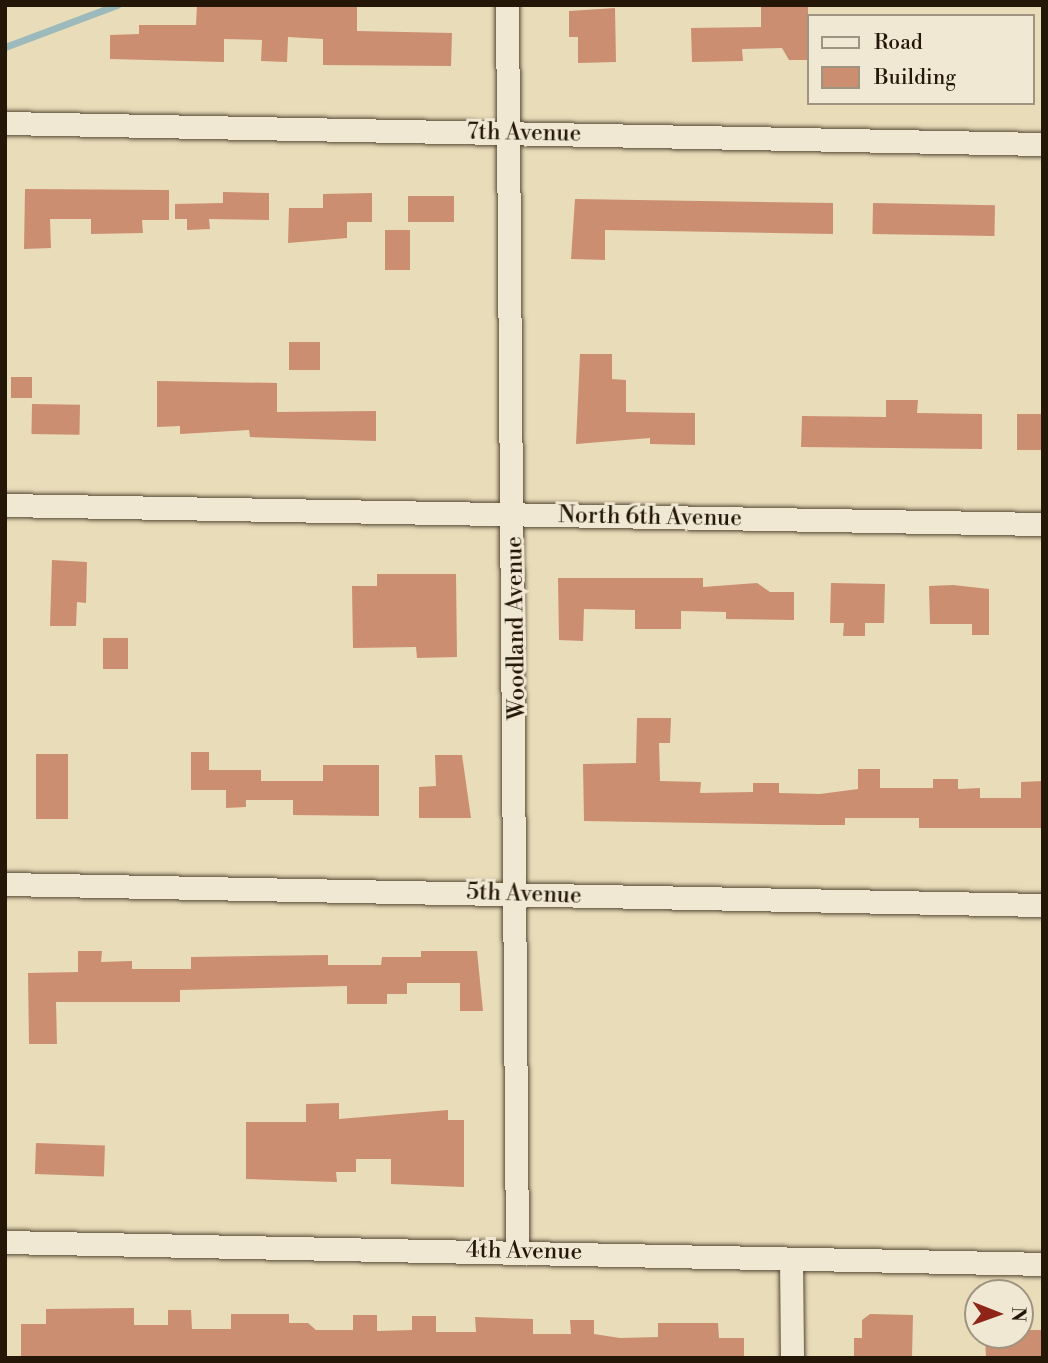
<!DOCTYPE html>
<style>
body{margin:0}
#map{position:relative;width:1048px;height:1363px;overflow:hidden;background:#e8dcb9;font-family:"Libre Bodoni",serif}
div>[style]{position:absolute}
.stream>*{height:7px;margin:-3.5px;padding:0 3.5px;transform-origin:3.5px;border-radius:3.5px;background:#9cb9bb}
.building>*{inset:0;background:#cc8e71;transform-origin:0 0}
.roads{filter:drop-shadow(0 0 2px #564834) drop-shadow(0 0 2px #564834)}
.street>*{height:23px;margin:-11.5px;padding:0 11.5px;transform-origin:11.5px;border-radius:11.5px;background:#f0e8d2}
span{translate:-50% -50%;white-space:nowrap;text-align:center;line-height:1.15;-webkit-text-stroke:6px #f0e8d2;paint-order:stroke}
.street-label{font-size:23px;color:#251708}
.frame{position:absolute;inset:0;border:7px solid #251708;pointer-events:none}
.legend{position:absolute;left:807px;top:14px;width:228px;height:91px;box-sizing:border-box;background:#f0e8d2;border:2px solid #9f9481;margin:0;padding:9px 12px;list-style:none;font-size:21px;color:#251708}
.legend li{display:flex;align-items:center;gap:14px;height:35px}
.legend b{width:35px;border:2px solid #9f9481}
.north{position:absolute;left:964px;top:1279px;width:70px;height:70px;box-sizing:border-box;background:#f0e8d2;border:2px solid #9f9481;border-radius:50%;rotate:91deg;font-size:19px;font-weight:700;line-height:28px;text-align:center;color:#251708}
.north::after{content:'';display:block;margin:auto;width:24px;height:32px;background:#8f2418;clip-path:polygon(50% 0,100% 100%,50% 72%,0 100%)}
</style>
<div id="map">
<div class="stream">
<i style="left:5px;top:47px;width:120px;rotate:-20.6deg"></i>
</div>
<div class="building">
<i style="clip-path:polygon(197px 5px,357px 5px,357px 31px,452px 33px,451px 66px,323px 65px,323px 39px,288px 37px,287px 62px,261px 61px,262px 40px,224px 39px,224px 62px,110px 59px,110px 35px,139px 34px,139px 25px,196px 25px)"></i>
<i style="clip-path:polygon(761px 5px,808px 5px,808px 60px,789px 60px,782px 48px,742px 49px,743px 61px,692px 62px,691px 28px,761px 27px)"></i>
<i style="clip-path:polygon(615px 8px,616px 62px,578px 63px,578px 37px,569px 37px,569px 11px)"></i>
<i style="clip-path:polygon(25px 189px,169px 190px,169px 220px,142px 220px,143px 233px,91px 234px,91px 219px,50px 219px,51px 248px,24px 249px)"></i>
<i style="clip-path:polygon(223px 192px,269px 193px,269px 220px,209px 219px,210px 229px,187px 230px,187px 219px,175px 219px,175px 204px,223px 203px)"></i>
<i style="clip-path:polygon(372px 193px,372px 222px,347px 222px,347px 238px,288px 243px,289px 208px,323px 208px,323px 194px)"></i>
<i style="left:408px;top:196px;width:46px;height:26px"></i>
<i style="clip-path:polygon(575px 199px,833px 203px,833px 234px,605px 230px,605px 260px,571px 259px)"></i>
<i style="left:873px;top:203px;width:122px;height:31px;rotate:1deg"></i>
<i style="left:385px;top:230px;width:25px;height:40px"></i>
<i style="left:289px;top:342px;width:31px;height:28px"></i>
<i style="clip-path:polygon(580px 354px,612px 354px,612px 379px,626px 380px,626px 412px,695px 413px,695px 445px,650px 444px,650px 438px,576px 444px)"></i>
<i style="left:11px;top:377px;width:21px;height:21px"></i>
<i style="clip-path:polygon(157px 381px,277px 383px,277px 412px,376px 411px,376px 441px,250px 437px,249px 430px,180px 434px,180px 426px,157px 427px)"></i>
<i style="clip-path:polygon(886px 400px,918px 400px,917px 413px,982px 414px,982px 449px,801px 447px,802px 416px,886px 417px)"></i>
<i style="left:32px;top:404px;width:48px;height:30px;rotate:1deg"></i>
<i style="left:1017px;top:414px;width:26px;height:36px"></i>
<i style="clip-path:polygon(52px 560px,87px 562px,86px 603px,77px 602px,76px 626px,50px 626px)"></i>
<i style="clip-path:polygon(377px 574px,456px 574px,457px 657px,417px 658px,416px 647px,353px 648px,352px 586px,377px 586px)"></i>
<i style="clip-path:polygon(558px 578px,703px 578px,703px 587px,757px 583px,770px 592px,794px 592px,794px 620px,726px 619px,726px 612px,681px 611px,681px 629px,635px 629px,635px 610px,584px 609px,583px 641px,559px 640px)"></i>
<i style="clip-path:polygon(831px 583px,885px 584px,884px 623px,865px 623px,865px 636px,843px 636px,844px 623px,830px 623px)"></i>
<i style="clip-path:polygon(953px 585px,989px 589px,989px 635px,972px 635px,972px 624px,930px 624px,929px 586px)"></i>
<i style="left:128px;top:638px;width:31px;height:25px;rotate:90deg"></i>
<i style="clip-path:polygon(637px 718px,671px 718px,670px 743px,659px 743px,660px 781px,701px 782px,700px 793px,753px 792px,753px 783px,779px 783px,779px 793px,820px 794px,858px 789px,858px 769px,880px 769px,880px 788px,933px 788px,933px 779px,958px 779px,958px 789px,980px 788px,980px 798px,1021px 798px,1021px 782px,1043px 781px,1043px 828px,919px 828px,919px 818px,845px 818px,845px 825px,820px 825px,584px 821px,583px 764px,636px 763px)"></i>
<i style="clip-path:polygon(191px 752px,209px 752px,209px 770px,261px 770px,261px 781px,323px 781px,323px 765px,379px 765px,379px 816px,293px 815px,293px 800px,246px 800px,246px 807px,226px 808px,226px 790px,191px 790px)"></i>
<i style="left:36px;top:754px;width:32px;height:65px"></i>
<i style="clip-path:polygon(435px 755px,462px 755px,471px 818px,419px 818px,419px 787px,436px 786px)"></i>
<i style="clip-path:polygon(78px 951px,102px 951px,101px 962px,132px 961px,132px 969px,191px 969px,191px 957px,328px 955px,328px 965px,381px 965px,382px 957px,421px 957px,421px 951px,477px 951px,483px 1011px,460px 1011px,460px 983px,407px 983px,407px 994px,387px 994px,387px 1004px,347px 1004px,347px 986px,180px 990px,180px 1002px,56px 1002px,57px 1044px,29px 1044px,28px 973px,78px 972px)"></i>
<i style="clip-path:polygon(339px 1103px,339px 1119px,448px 1110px,448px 1120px,464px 1120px,464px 1187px,391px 1184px,391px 1159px,356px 1159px,356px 1172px,336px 1172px,337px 1182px,246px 1179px,246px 1122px,306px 1122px,306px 1104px)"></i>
<i style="left:36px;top:1143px;width:69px;height:31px;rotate:2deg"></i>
<i style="clip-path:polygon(134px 1308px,134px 1325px,168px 1325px,168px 1310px,191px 1310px,192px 1329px,231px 1329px,231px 1314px,289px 1314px,289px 1323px,308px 1323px,316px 1330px,353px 1330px,353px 1315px,377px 1315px,377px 1331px,412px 1330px,412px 1316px,436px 1316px,436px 1332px,476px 1332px,475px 1317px,533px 1319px,533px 1334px,571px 1334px,570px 1320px,594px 1320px,594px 1334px,620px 1338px,658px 1337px,658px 1323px,718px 1323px,719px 1338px,744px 1338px,744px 1358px,21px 1358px,21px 1324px,46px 1324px,46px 1309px)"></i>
<i style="clip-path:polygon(870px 1314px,913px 1315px,912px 1358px,854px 1358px,854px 1338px,862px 1338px,862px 1320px)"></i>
<i style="clip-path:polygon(1020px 1330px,1043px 1330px,1043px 1358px,986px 1358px,985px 1335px,1020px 1335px)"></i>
</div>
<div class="roads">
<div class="street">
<i style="left:507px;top:5px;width:1246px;rotate:89.54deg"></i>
<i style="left:5px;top:123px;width:1038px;rotate:1.16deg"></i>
<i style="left:5px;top:505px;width:1038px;rotate:1.05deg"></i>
<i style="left:5px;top:884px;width:1038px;rotate:1.16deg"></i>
<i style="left:5px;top:1242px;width:1038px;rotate:1.21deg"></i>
<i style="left:791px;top:1259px;width:99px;rotate:89.4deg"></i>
</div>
</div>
<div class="street-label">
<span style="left:524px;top:133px;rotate:1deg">7th Avenue</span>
<span style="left:650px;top:517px;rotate:1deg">North 6th Avenue</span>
<span style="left:516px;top:628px;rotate:-91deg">Woodland Avenue</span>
<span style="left:524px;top:894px;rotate:2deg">5th Avenue</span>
<span style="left:524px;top:1251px;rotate:1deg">4th Avenue</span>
</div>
<div class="frame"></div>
<ul class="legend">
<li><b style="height:9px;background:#f0e8d2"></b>Road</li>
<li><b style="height:19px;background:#cc8e71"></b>Building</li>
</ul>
<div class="north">N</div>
</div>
